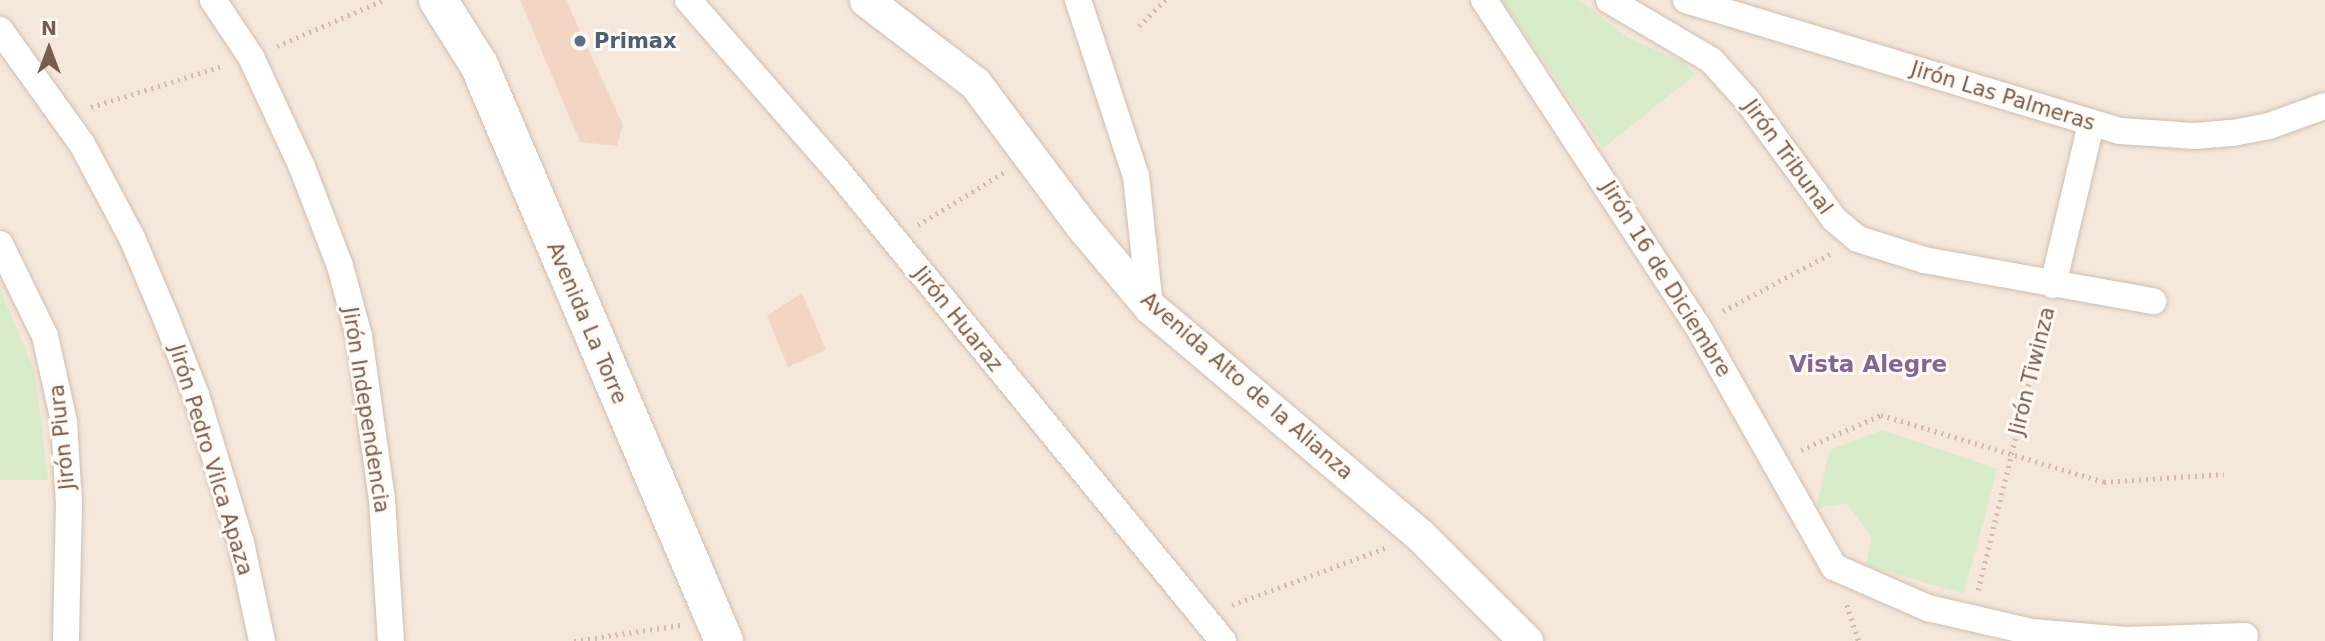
<!DOCTYPE html>
<meta charset="utf-8">
<style>
body{margin:0}
#map{position:relative;width:2325px;height:641px;overflow:hidden;background:#fdf6ec;font-family:"DejaVu Sans",sans-serif}
div>[style]{position:absolute}
.residential>*{inset:0;background:#f5e8da;transform-origin:0 0}
.green>*{inset:0;background:#d8ecc9}
.building>*{inset:0;background:#f3d5c3}
.path>*{height:4.5px;margin-top:-2.25px;transform-origin:0;background:repeating-linear-gradient(90deg,#d9b8a5 0 2px,transparent 0 7px)}
.roads{filter:drop-shadow(0 0 2px #d1beb0) drop-shadow(0 0 2px #d1beb0)}
.minor>*{height:26px;margin:-13px;padding:0 13px;transform-origin:13px;border-radius:13px;background:#fff}
.tertiary>*{height:33px;margin:-16.5px;padding:0 16.5px;transform-origin:16.5px;border-radius:16.5px;background:#fff}
.secondary>*{height:38px;margin:-19px;padding:0 19px;transform-origin:19px;border-radius:19px;background:#fff}
.dots>*{width:19px;height:19px;translate:-50% -50%;box-sizing:border-box;border:4px solid #fffaf3;border-radius:50%}
span{translate:-50% -50%;white-space:nowrap;text-align:center;line-height:1.15;-webkit-text-stroke:6px #fffaf3;paint-order:stroke}
.service-label{font-size:21px;color:#4e5e75;font-weight:700}
.left{translate:0 -50%;text-align:left}
.street-label{font-size:21px;color:#7a5c4d}
.neighbourhood-label{font-size:23px;color:#846695;font-weight:700}
.north{position:absolute;left:14px;top:14px;width:70px;height:70px;-webkit-text-stroke:5px #fffaf3;paint-order:stroke;rotate:0deg;font-size:19px;font-weight:700;line-height:28px;text-align:center;color:#7a5c4d}
.north::after{content:'';display:block;margin:auto;width:24px;height:32px;background:#7a5c4d;clip-path:polygon(50% 0,100% 100%,50% 72%,0 100%)}
</style>
<div id="map">
<div class="residential">
<i style="left:0;top:0;width:2325px;height:641px"></i>
</div>
<div class="green">
<i style="clip-path:polygon(1502px 0,1579px 0,1630px 39px,1682px 61px,1696px 74px,1603px 148px)"></i>
<i style="clip-path:polygon(0 289px,35px 372px,48px 480px,0 480px)"></i>
<i style="clip-path:polygon(1882px 430px,1997px 469px,1964px 594px,1866px 565px,1872px 537px,1846px 503px,1816px 508px,1830px 450px)"></i>
</div>
<div class="building">
<i style="clip-path:polygon(520px 0,566px 0,623px 125px,617px 146px,580px 142px)"></i>
<i style="clip-path:polygon(802px 293px,826px 350px,788px 367px,767px 316px)"></i>
</div>
<div class="path">
<i style="left:1139px;top:26px;width:37px;rotate:-45deg"></i>
<i style="left:277px;top:46px;width:116px;rotate:-23.3deg"></i>
<i style="left:91px;top:107px;width:138px;rotate:-17.3deg"></i>
<i style="left:918px;top:225px;width:100px;rotate:-31.5deg"></i>
<i style="left:1723px;top:311px;width:123px;rotate:-28deg"></i>
<i style="left:1801px;top:450px;width:87px;rotate:-23.6deg"></i>
<i style="left:1881px;top:415px;width:233px;rotate:16.7deg"></i>
<i style="left:2104px;top:482px;width:120px;rotate:-3.8deg"></i>
<i style="left:1978px;top:590px;width:285px;rotate:-76.2deg"></i>
<i style="left:1232px;top:605px;width:163px;rotate:-20.4deg"></i>
<i style="left:1847px;top:605px;width:38px;rotate:72deg"></i>
<i style="left:574px;top:641px;width:108px;rotate:-8.5deg"></i>
</div>
<div class="roads">
<div class="minor">
<i style="left:213px;top:0;width:69px;rotate:56.3deg"></i>
<i style="left:251px;top:57px;width:121px;rotate:65.1deg"></i>
<i style="left:302px;top:167px;width:106px;rotate:69deg"></i>
<i style="left:340px;top:266px;width:73px;rotate:74.8deg"></i>
<i style="left:359px;top:336px;width:165px;rotate:82deg"></i>
<i style="left:382px;top:499px;width:142px;rotate:86.4deg"></i>
<i style="left:688px;top:0;width:226px;rotate:48.8deg"></i>
<i style="left:837px;top:170px;width:609px;rotate:50.66deg"></i>
<i style="left:1078px;top:0;width:185px;rotate:71.8deg"></i>
<i style="left:1136px;top:176px;width:132px;rotate:83.9deg"></i>
<i style="left:1484px;top:0;width:389px;rotate:56.8deg"></i>
<i style="left:1697px;top:325px;width:278px;rotate:60.5deg"></i>
<i style="left:1834px;top:567px;width:103px;rotate:23.6deg"></i>
<i style="left:1928px;top:608px;width:107px;rotate:13deg"></i>
<i style="left:2032px;top:632px;width:94px;rotate:4.9deg"></i>
<i style="left:2126px;top:640px;width:119px;rotate:-1.9deg"></i>
<i style="left:1609px;top:0;width:118px;rotate:30.5deg"></i>
<i style="left:1711px;top:60px;width:54px;rotate:48deg"></i>
<i style="left:1747px;top:100px;width:147px;rotate:53.8deg"></i>
<i style="left:1834px;top:219px;width:31px;rotate:40deg"></i>
<i style="left:1858px;top:239px;width:69px;rotate:17.7deg"></i>
<i style="left:1924px;top:260px;width:233px;rotate:10.2deg"></i>
<i style="left:1686px;top:0;width:453px;rotate:16.8deg"></i>
<i style="left:2120px;top:131px;width:75px;rotate:3.8deg"></i>
<i style="left:2195px;top:136px;width:38px;rotate:-5deg"></i>
<i style="left:2233px;top:133px;width:37px;rotate:-11deg"></i>
<i style="left:2269px;top:126px;width:59px;rotate:-19.7deg"></i>
<i style="left:0;top:30px;width:140px;rotate:54.3deg"></i>
<i style="left:82px;top:144px;width:106px;rotate:62deg"></i>
<i style="left:132px;top:238px;width:87px;rotate:67deg"></i>
<i style="left:166px;top:318px;width:83px;rotate:68.7deg"></i>
<i style="left:196px;top:395px;width:155px;rotate:73.1deg"></i>
<i style="left:241px;top:543px;width:100px;rotate:77.9deg"></i>
<i style="left:0;top:244px;width:102px;rotate:63.9deg"></i>
<i style="left:45px;top:336px;width:88px;rotate:77.5deg"></i>
<i style="left:64px;top:422px;width:82px;rotate:86.5deg"></i>
<i style="left:69px;top:504px;width:137px;rotate:91.3deg"></i>
<i style="left:2053px;top:285px;width:165px;rotate:-76.7deg"></i>
</div>
<div class="tertiary">
<i style="left:866px;top:0;width:137px;rotate:37.3deg"></i>
<i style="left:975px;top:83px;width:179px;rotate:53.2deg"></i>
<i style="left:1082px;top:226px;width:106px;rotate:50deg"></i>
<i style="left:1150px;top:307px;width:353px;rotate:40.2deg"></i>
<i style="left:1420px;top:535px;width:150px;rotate:45deg"></i>
</div>
<div class="secondary">
<i style="left:438px;top:0;width:77px;rotate:57.8deg"></i>
<i style="left:479px;top:65px;width:626px;rotate:66.96deg"></i>
</div>
</div>
<div class="dots">
<i style="left:580px;top:41px;background:#5c6f8a"></i>
</div>
<div class="service-label">
<span class="left" style="left:594px;top:41px">Primax</span>
</div>
<div class="street-label">
<span style="left:2003px;top:96px;rotate:17deg">Jirón Las Palmeras</span>
<span style="left:1788px;top:157px;rotate:54deg">Jirón Tribunal</span>
<span style="left:1666px;top:279px;rotate:58deg">Jirón 16 de Diciembre</span>
<span style="left:958px;top:319px;rotate:51deg">Jirón Huaraz</span>
<span style="left:587px;top:323px;rotate:67deg">Avenida La Torre</span>
<span style="left:2032px;top:371px;rotate:-76deg">Jirón Tiwinza</span>
<span style="left:1247px;top:386px;rotate:41deg">Avenida Alto de la Alianza</span>
<span style="left:366px;top:410px;rotate:81deg">Jirón Independencia</span>
<span style="left:62px;top:437px;rotate:-96deg">Jirón Piura</span>
<span style="left:211px;top:460px;rotate:73deg">Jirón Pedro Vilca Apaza</span>
</div>
<div class="neighbourhood-label">
<span style="left:1868px;top:364px">Vista Alegre</span>
</div>
<div class="north">N</div>
</div>
